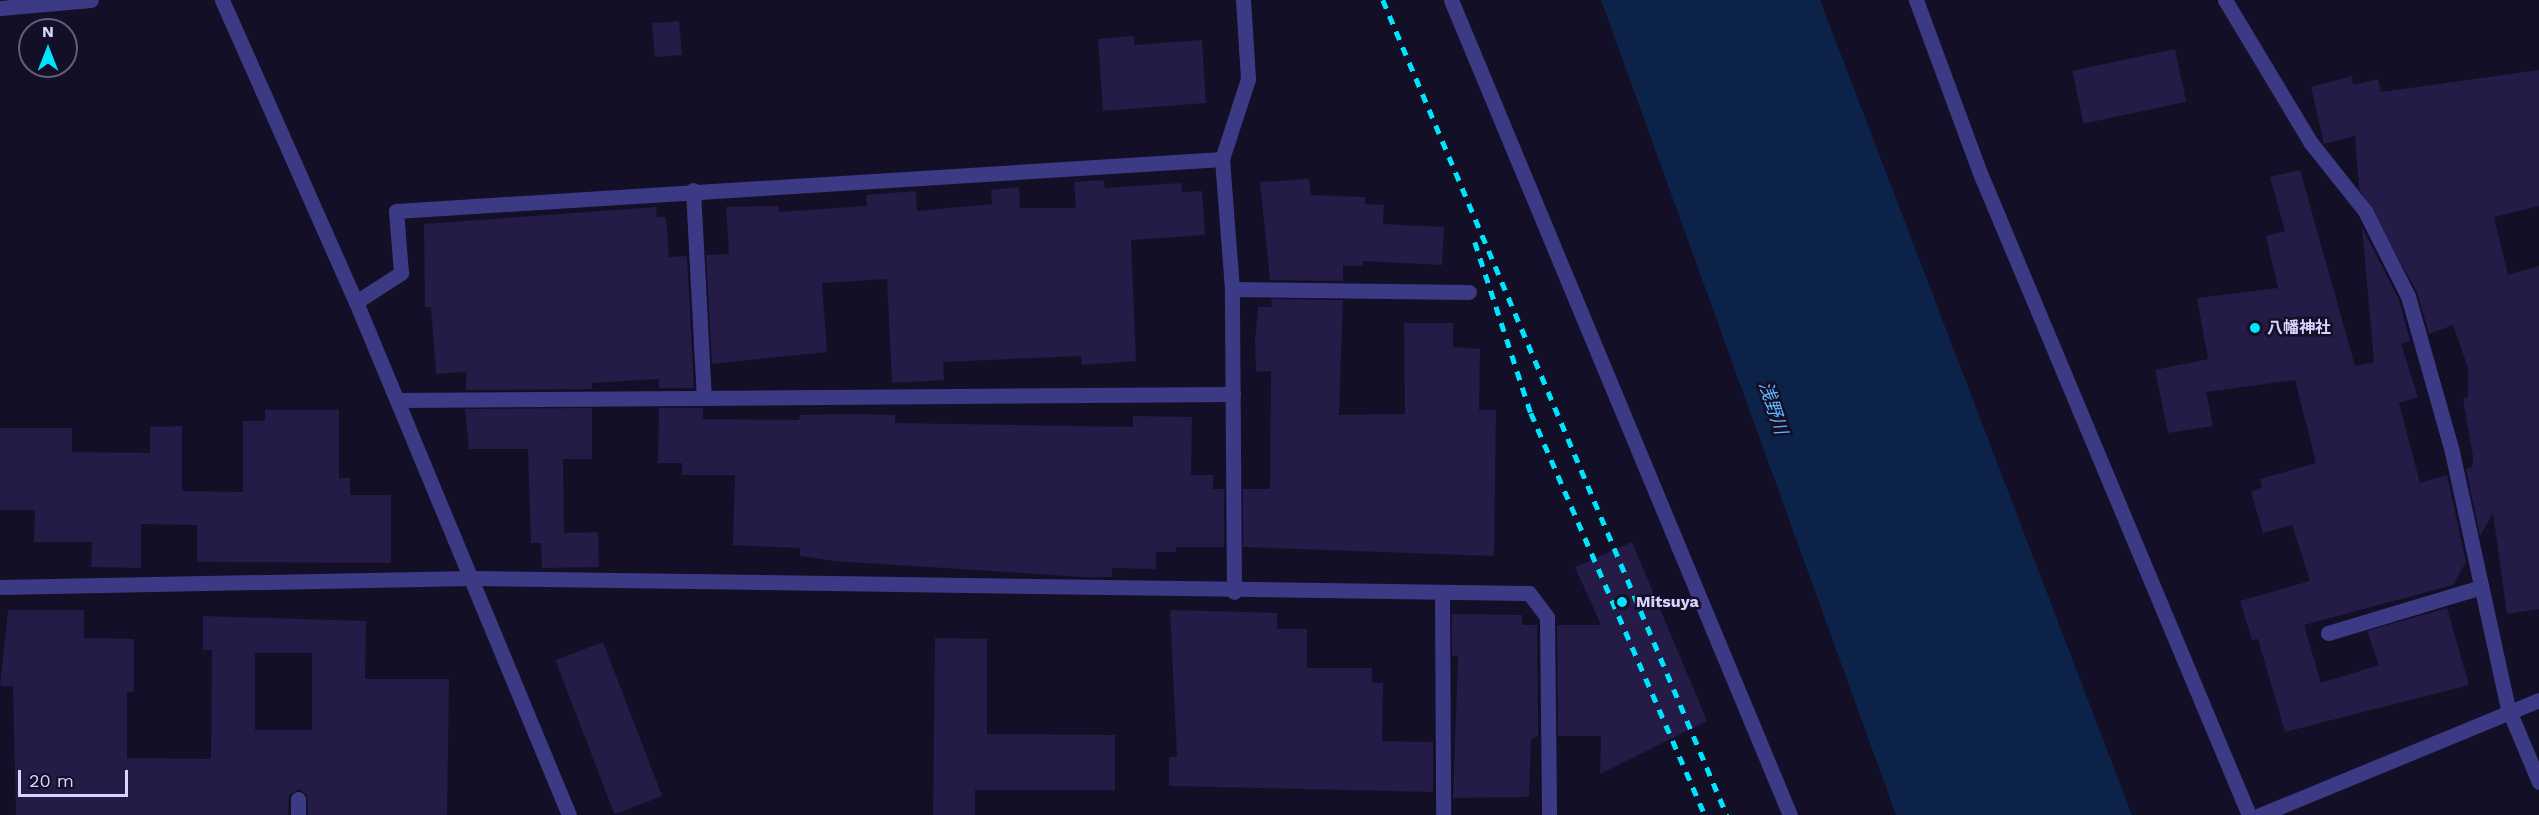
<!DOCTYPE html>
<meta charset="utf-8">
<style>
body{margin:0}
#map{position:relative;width:2539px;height:815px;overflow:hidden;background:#130f26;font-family:"Work Sans","Noto Sans JP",sans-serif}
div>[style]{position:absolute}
.water>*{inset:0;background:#0c2248}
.building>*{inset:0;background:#241b47;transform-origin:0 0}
.minor>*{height:15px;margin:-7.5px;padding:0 7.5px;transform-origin:7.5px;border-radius:7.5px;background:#3d3a85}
.tertiary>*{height:15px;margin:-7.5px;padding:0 7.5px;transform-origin:7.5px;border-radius:7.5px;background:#3d3a85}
.rail>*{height:4.5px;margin-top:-2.25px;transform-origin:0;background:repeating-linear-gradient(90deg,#00e5ff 0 9px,transparent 0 17px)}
.dots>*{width:16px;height:16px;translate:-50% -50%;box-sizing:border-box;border:3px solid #130f26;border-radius:50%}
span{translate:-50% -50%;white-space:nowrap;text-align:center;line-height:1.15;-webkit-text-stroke:5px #130f26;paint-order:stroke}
.poi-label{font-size:16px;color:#d9d4ff;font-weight:700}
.left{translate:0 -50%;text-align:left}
.water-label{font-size:18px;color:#62b6ff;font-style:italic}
.north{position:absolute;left:18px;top:18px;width:60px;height:60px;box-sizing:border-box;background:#130f26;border:2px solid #625e7d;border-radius:50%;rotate:0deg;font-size:16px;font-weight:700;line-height:24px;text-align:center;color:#d9d4ff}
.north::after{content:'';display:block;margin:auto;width:21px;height:27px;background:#00e5ff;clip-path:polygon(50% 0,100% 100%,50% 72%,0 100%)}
.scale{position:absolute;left:18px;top:770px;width:110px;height:27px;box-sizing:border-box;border:3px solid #d9d4ff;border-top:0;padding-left:8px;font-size:18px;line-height:21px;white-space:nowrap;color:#d9d4ff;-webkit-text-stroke:4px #130f26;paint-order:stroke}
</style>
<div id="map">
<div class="water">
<i style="clip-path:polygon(1601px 0,1820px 0,2132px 815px,1896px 815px)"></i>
</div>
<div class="building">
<i style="left:679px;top:21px;width:34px;height:27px;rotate:85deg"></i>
<i style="clip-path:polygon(1134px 36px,1134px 45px,1202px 40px,1206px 103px,1103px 111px,1098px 39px)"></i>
<i style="left:2175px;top:49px;width:54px;height:105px;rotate:78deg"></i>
<i style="clip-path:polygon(2539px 70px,2539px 206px,2494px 217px,2508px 275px,2539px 266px,2539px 609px,2507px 614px,2493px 513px,2480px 536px,2466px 469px,2472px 467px,2473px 457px,2463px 399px,2468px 397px,2468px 368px,2453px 325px,2429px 334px,2417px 292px,2359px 188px,2355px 136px,2324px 144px,2311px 87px,2352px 76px,2353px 85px,2378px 79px,2381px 92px)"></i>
<i style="clip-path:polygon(2300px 170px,2355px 366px,2374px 362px,2362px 227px,2399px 300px,2410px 341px,2401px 344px,2418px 397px,2399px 403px,2420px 483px,2447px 475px,2466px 562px,2453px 585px,2304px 625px,2321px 683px,2379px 665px,2367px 631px,2447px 608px,2469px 685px,2285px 732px,2258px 639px,2252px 640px,2240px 601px,2310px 581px,2292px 525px,2263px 533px,2251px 492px,2262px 487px,2260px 479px,2316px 463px,2295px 380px,2206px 392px,2213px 426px,2168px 433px,2155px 370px,2208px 359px,2197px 298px,2278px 288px,2266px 236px,2285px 231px,2270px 177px)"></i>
<i style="clip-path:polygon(1309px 179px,1311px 195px,1365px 197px,1365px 204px,1384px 205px,1383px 224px,1444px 227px,1442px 265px,1363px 261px,1363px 266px,1343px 266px,1343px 281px,1270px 280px,1260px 182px)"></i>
<i style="clip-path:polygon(1104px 180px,1105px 188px,1181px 183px,1182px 192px,1202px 191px,1205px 235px,1131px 240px,1136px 361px,1082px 365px,1081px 356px,943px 362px,944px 380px,892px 383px,887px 279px,822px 283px,827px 352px,712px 364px,706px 255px,729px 254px,726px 207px,778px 206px,779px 212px,867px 206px,866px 195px,916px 191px,917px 211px,992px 204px,991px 190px,1019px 187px,1020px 208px,1076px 208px,1074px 182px)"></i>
<i style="clip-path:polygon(656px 207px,657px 217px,666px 217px,669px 257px,687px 256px,694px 388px,659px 388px,659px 379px,592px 383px,592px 389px,466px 390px,466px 372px,436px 374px,431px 307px,425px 307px,424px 224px)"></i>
<i style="clip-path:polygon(1271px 299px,1343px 300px,1339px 415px,1405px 414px,1404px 323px,1453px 323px,1453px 347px,1480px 349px,1479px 410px,1496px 410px,1494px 556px,1243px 547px,1243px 489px,1270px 489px,1271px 371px,1256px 372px,1255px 341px,1258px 307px,1272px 307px)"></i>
<i style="clip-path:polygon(592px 408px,592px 459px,563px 459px,564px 533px,598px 532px,599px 567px,542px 568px,541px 543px,531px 543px,528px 449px,469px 449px,465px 409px)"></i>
<i style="clip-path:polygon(659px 408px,703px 408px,703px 419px,799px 420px,800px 415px,854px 414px,895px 415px,895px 423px,1133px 427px,1133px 416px,1192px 417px,1191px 475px,1213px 475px,1213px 489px,1224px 489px,1224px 547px,1176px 547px,1176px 552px,1156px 552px,1156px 569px,1112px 568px,1112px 577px,1083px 577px,834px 561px,800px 556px,800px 548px,733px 545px,735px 475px,682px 475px,682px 463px,658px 463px)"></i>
<i style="clip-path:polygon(265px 410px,339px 410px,339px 478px,350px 478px,350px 495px,391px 495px,391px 563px,197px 562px,197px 525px,141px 524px,141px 568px,91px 567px,92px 542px,34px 542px,35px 510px,0 510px,0 428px,72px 428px,72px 452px,150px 453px,150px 427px,182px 426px,182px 491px,243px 492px,243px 421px,265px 421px)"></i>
<i style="clip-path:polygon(1632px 542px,1707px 721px,1600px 774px,1601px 736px,1558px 736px,1557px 625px,1601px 625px,1575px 567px)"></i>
<i style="clip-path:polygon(evenodd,8px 610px,84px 610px,84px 638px,134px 639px,134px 692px,127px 692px,127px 758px,211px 759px,212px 650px,203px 650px,203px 616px,366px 621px,365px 679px,449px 679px,447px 815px,308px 815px,307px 795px,299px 789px,289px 795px,288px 815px,16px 815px,13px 686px,0 686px,8px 610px,255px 653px,312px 653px,312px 730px,255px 730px,255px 653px)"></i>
<i style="clip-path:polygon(1170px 610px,1277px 613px,1277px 629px,1307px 629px,1307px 668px,1372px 668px,1372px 683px,1383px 683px,1382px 741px,1433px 742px,1433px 792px,1169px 786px,1169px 757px,1177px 757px)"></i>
<i style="clip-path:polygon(1452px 614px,1522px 615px,1522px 625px,1537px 625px,1538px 736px,1531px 739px,1529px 797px,1453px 798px,1458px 656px,1452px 656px)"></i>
<i style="clip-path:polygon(935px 638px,987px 639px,987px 734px,1115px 735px,1115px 790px,975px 790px,975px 815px,933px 815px)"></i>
<i style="left:603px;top:642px;width:165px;height:51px;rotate:69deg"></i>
</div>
<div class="minor">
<i style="left:1916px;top:0;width:184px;rotate:69.7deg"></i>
<i style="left:1980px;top:173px;width:696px;rotate:67.27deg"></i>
<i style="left:2225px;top:0;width:167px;rotate:59deg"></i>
<i style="left:2311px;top:143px;width:87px;rotate:51.5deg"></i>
<i style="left:2365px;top:211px;width:95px;rotate:63.2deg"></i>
<i style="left:2408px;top:296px;width:162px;rotate:74.2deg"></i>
<i style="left:2452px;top:452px;width:262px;rotate:77.7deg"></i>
<i style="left:2508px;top:708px;width:80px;rotate:67.3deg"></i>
<i style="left:0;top:8px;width:91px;rotate:-5deg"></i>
<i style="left:693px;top:190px;width:208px;rotate:87deg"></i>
<i style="left:1232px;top:289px;width:237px;rotate:0.7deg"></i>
<i style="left:356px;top:302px;width:54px;rotate:-32.8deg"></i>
<i style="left:401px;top:273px;width:62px;rotate:-94.6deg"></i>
<i style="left:396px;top:211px;width:828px;rotate:-3.6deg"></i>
<i style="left:397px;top:400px;width:836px;rotate:-0.41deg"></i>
<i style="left:0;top:587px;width:472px;rotate:-1.1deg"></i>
<i style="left:472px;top:578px;width:1057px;rotate:0.81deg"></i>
<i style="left:1529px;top:593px;width:30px;rotate:53deg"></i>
<i style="left:1547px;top:617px;width:198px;rotate:89.4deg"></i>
<i style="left:1234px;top:592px;width:303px;rotate:-90.4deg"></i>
<i style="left:1232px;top:289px;width:130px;rotate:-94.4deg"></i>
<i style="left:1222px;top:159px;width:84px;rotate:-72deg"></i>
<i style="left:1248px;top:79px;width:79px;rotate:-93.6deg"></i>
<i style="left:1442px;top:593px;width:222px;rotate:89.7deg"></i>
<i style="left:2328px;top:633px;width:160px;rotate:-16.7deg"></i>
<i style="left:298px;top:815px;width:16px;rotate:-90deg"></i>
</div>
<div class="tertiary">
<i style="left:222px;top:0;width:330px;rotate:66.1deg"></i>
<i style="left:356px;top:302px;width:555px;rotate:67.45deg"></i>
<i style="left:1451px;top:0;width:883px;rotate:67.42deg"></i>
<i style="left:2260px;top:815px;width:302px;rotate:-22.4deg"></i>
</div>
<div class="rail">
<i style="left:1383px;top:0;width:885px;rotate:67.12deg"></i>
<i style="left:1475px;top:242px;width:180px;rotate:71.9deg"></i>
<i style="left:1531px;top:413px;width:438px;rotate:66.6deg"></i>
</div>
<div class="dots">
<i style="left:2255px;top:328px;background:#00e5ff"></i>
<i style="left:1622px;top:602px;background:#00e5ff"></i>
</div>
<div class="poi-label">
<span class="left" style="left:2267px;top:328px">八幡神社</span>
<span class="left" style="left:1636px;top:602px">Mitsuya</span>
</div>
<div class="water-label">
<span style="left:1773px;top:408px;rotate:72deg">浅野川</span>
</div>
<div class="north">N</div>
<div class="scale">20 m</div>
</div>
